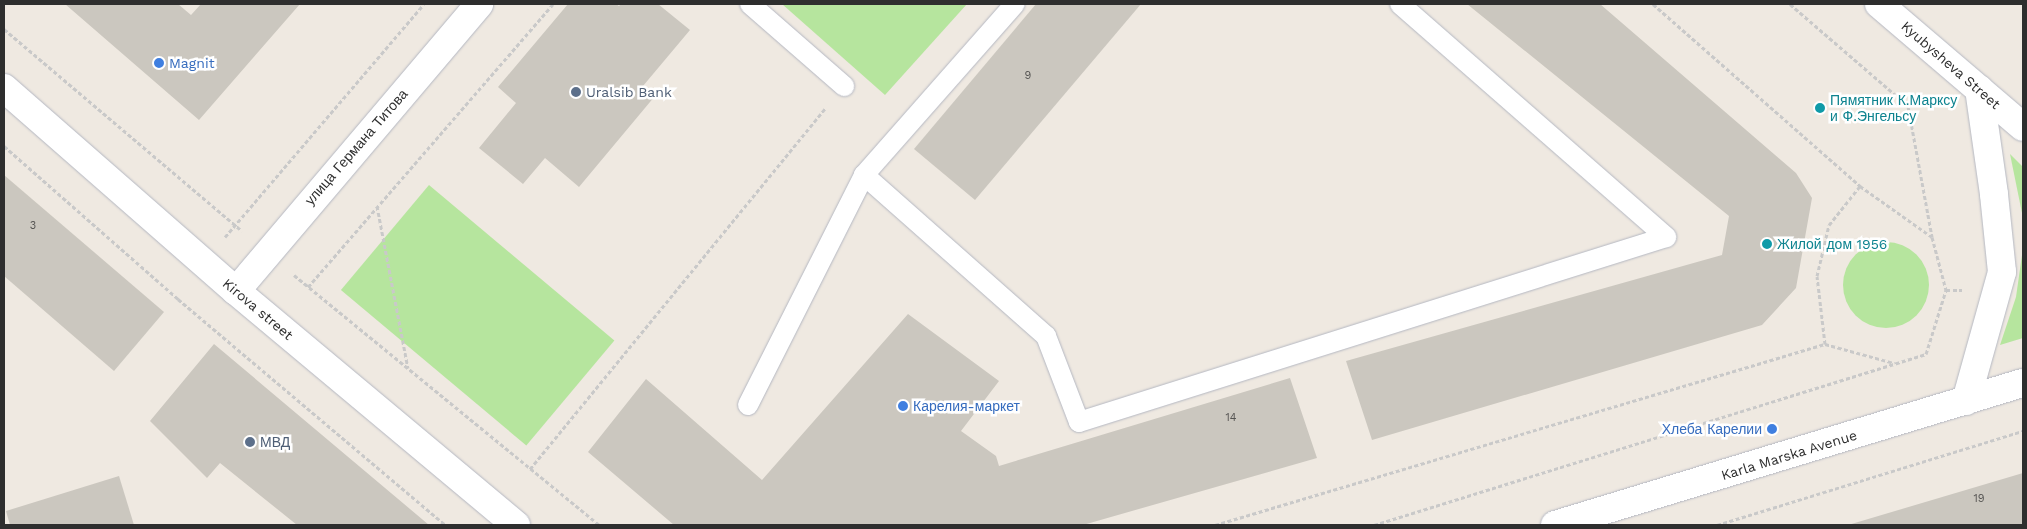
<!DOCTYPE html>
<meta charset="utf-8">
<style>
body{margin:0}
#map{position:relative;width:2027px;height:529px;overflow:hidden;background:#efe9e1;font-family:"Work Sans",sans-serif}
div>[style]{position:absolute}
.green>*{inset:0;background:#b6e59e;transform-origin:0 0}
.round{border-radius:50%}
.building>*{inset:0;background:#cbc7bf}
.path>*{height:3px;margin-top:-1.5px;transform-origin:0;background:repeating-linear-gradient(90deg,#c9c9c9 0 4px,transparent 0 6.5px)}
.roads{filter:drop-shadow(0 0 1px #b4b7c1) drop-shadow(0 0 1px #b4b7c1)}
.lane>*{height:20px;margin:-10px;padding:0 10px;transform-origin:10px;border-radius:10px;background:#fff}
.street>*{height:28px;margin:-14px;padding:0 14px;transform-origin:14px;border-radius:14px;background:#fff}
.secondary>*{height:28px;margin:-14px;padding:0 14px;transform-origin:14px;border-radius:14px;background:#fff}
.dots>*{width:14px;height:14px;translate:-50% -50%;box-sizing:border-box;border:2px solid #fff;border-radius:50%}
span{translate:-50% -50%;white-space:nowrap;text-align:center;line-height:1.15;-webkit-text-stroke:5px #fff;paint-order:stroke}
.number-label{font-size:11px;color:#555452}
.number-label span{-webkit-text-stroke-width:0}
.shop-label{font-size:14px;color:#366cbe}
.left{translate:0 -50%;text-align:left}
.right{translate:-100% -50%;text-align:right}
.street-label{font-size:14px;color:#2e2e2e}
.service-label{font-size:14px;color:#4e5e75}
.culture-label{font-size:14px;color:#0d838f}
.frame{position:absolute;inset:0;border:5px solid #2e2e2e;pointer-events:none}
</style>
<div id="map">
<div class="green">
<i style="clip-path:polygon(782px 4px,967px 4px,885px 95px)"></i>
<i style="clip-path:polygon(2010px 154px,2023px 167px,2023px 218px)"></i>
<i style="left:429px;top:185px;width:242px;height:137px;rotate:40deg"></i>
<i class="round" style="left:1843px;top:242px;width:86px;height:86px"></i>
<i style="clip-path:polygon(2023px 248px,2023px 338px,2000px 345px,2016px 297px)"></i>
</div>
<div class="building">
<i style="clip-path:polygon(65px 4px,178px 4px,191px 15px,201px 4px,300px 4px,199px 120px)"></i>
<i style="clip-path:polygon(568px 4px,616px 4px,619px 6px,621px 4px,658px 4px,690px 30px,643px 86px,655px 96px,579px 187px,545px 158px,523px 184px,479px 148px,516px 103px,498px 87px)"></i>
<i style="clip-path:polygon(1036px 4px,1141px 4px,975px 200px,914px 149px)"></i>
<i style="clip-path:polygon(1467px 4px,1600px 4px,1796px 173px,1812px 198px,1796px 288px,1762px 325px,1372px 440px,1346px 361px,1722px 255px,1729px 216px)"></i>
<i style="clip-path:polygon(4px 175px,164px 312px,114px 371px,4px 276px)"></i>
<i style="clip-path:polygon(908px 314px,999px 381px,961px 431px,996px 456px,999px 466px,1290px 378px,1317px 458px,1083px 525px,674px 525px,588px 452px,646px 379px,762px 480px)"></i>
<i style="clip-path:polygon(214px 344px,429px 525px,297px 525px,220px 463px,207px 478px,150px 421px)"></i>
<i style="clip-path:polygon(2023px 473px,2023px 525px,1848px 525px)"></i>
<i style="clip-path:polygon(119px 476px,134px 525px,10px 525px,6px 511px)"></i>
</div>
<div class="path">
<i style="left:1653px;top:4px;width:276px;rotate:41.3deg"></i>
<i style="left:1860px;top:186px;width:88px;rotate:35.3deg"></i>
<i style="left:1932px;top:237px;width:55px;rotate:75.2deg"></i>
<i style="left:1946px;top:290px;width:16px"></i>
<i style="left:1790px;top:4px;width:156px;rotate:40.8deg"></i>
<i style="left:1908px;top:106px;width:133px;rotate:79.6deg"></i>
<i style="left:4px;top:29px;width:312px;rotate:40.3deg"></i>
<i style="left:4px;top:146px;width:232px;rotate:41.3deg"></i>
<i style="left:178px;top:299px;width:350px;rotate:40.2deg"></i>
<i style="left:377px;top:206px;width:165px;rotate:79.2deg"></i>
<i style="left:225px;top:237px;width:306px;rotate:-49.5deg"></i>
<i style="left:294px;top:275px;width:394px;rotate:39.3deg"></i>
<i style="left:308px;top:287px;width:374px;rotate:-49.1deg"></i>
<i style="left:1825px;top:344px;width:68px;rotate:-96.7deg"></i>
<i style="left:1817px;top:276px;width:52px;rotate:-76.8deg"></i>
<i style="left:1829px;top:225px;width:50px;rotate:-51.5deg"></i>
<i style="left:530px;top:469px;width:467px;rotate:-50.7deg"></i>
<i style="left:1215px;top:525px;width:636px;rotate:-16.53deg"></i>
<i style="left:1825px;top:344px;width:72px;rotate:15.4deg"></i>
<i style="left:1374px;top:525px;width:578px;rotate:-17.21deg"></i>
<i style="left:1926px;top:354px;width:67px;rotate:-72.6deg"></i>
<i style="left:1717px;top:525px;width:320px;rotate:-17.1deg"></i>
</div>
<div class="roads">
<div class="lane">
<i style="left:750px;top:4px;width:125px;rotate:41.1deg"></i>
<i style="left:1400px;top:4px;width:354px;rotate:41.2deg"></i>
<i style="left:864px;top:175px;width:243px;rotate:41.5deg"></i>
<i style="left:1046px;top:336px;width:92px;rotate:69deg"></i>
<i style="left:1079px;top:422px;width:615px;rotate:-17.49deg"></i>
<i style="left:748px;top:405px;width:258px;rotate:-63.2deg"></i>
<i style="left:864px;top:175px;width:228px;rotate:-48.6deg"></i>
</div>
<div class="street">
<i style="left:236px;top:291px;width:376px;rotate:-49.7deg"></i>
</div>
<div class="secondary">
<i style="left:1879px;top:4px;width:189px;rotate:40.5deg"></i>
<i style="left:4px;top:88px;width:308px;rotate:41.2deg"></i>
<i style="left:236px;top:291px;width:365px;rotate:39.9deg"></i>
<i style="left:1966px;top:401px;width:134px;rotate:-74.4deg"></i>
<i style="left:2002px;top:272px;width:78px;rotate:-95.9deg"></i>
<i style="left:1994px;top:194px;width:106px;rotate:-98.1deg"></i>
<i style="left:1555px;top:525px;width:489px;rotate:-16.9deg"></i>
</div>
</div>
<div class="dots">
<i style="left:159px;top:63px;background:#3f7fe0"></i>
<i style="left:576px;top:92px;background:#5c6f8a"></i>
<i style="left:1820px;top:108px;background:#0f9aa8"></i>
<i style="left:1767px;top:244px;background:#0f9aa8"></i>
<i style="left:903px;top:406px;background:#3f7fe0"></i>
<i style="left:1772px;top:429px;background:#3f7fe0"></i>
<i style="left:250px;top:442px;background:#5c6f8a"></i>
</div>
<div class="number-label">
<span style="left:1028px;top:76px">9</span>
<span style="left:33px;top:226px">3</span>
<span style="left:1231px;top:418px">14</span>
<span style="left:1979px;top:499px">19</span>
</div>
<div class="shop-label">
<span class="left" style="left:169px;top:63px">Magnit</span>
<span class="left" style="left:913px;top:406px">Карелия-маркет</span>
<span class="right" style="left:1762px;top:429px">Хлеба Карелии</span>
</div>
<div class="street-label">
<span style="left:1951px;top:65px;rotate:41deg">Kyubysheva Street</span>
<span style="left:356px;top:147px;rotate:-49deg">улица Германа Титова</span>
<span style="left:258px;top:309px;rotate:40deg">Kirova street</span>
<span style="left:1789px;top:455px;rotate:-17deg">Karla Marska Avenue</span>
</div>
<div class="service-label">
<span class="left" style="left:586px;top:92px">Uralsib Bank</span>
<span class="left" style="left:260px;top:442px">МВД</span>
</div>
<div class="culture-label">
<span class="left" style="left:1830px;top:108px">Пямятник К.Марксу<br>и Ф.Энгельсу</span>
<span class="left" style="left:1777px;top:244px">Жилой дом 1956</span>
</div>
<div class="frame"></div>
</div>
